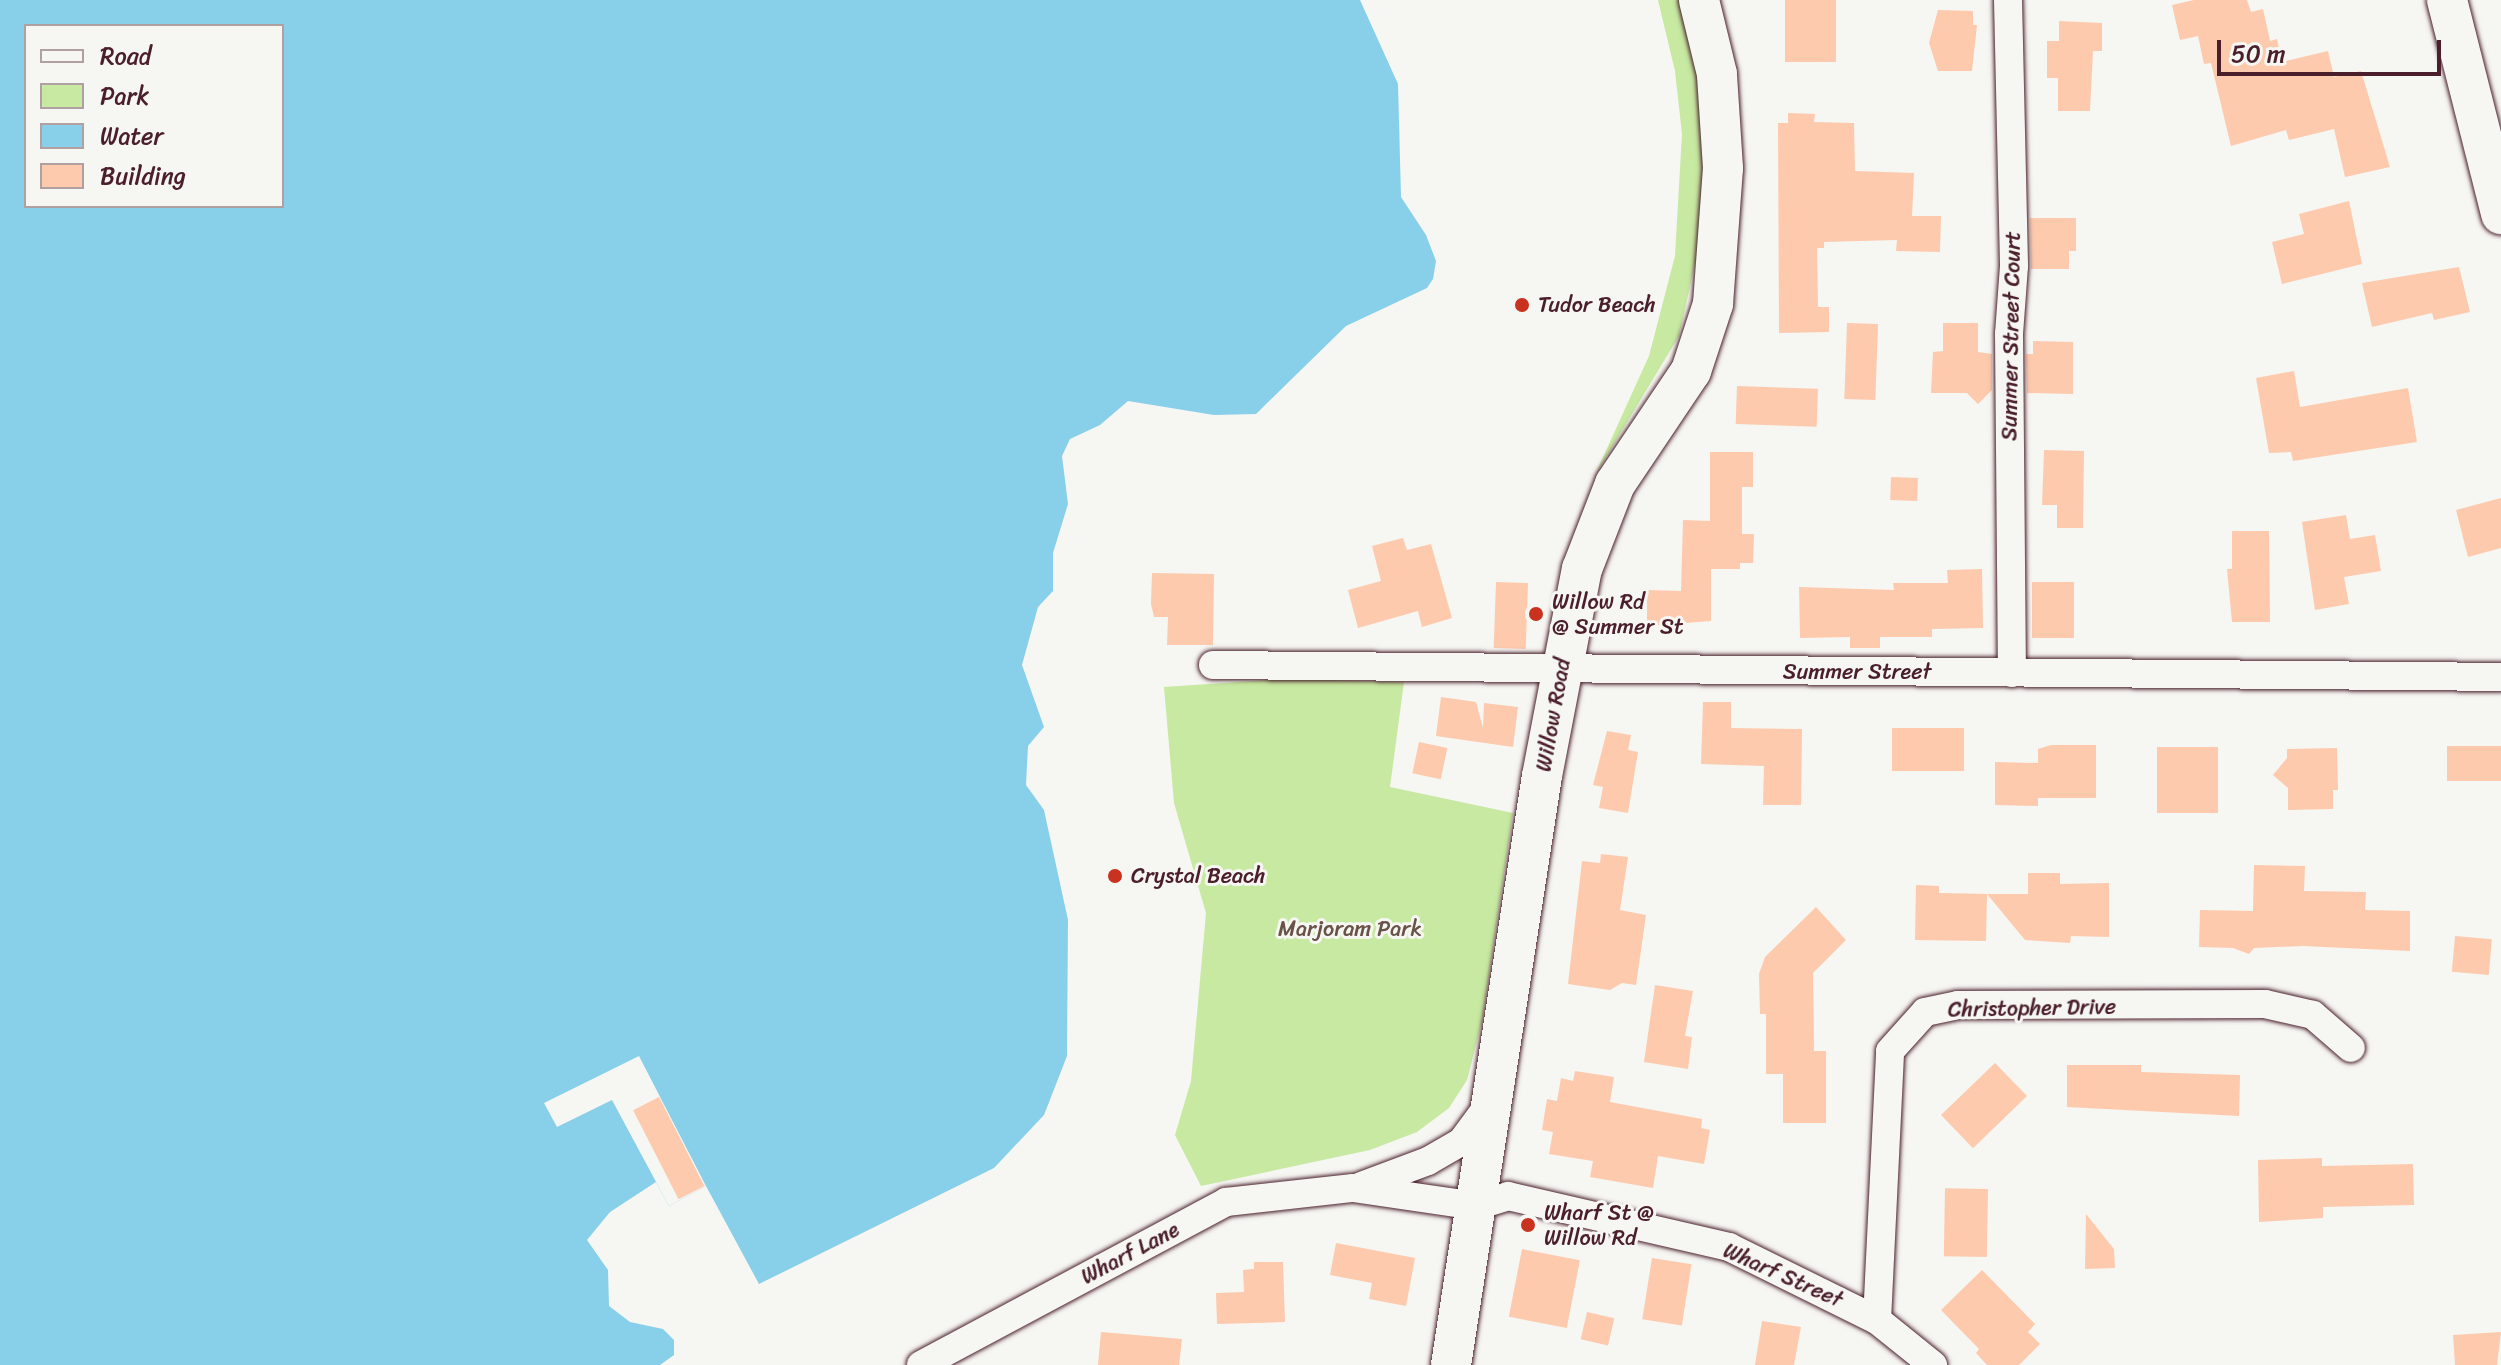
<!DOCTYPE html>
<style>
body{margin:0}
#map{position:relative;width:2501px;height:1365px;overflow:hidden;background:#f6f6f2;font-family:Sriracha,sans-serif}
div>[style]{position:absolute}
.green>*{inset:0;background:#c7e9a1}
.water>*{inset:0;background:#88cfe9}
.pier>*{inset:0;background:#f6f6f2}
.building>*{inset:0;background:#fdcaad;transform-origin:0 0}
.roads{filter:drop-shadow(0 0 2px #4a1f2b) drop-shadow(0 0 2px #4a1f2b)}
.street>*{height:28px;margin:-14px;padding:0 14px;transform-origin:14px;border-radius:14px;background:#f6f6f2}
.secondary>*{height:40px;margin:-20px;padding:0 20px;transform-origin:20px;border-radius:20px;background:#f6f6f2}
.dots>*{width:22px;height:22px;translate:-50% -50%;box-sizing:border-box;border:4px solid #f6f6f2;border-radius:50%}
span{translate:-50% -50%;white-space:nowrap;text-align:center;line-height:1.15;-webkit-text-stroke:6px #f6f6f2;paint-order:stroke}
.poi-label{font-size:22px;color:#4a1f2b}
.left{translate:0 -50%;text-align:left}
.street-label{font-size:22px;color:#4a1f2b}
.park-label{font-size:22px;color:#695248}
.legend{position:absolute;left:24px;top:24px;width:260px;height:184px;box-sizing:border-box;background:#f6f6f2;border:2px solid #b1a0a2;margin:0;padding:10px 14px;list-style:none;font-size:24px;color:#4a1f2b}
.legend li{display:flex;align-items:center;gap:16px;height:40px}
.legend b{width:40px;border:2px solid #b1a0a2}
.scale{position:absolute;left:2217px;top:40px;width:224px;height:36px;box-sizing:border-box;border:4px solid #4a1f2b;border-top:0;padding-left:10px;font-size:24px;line-height:28px;white-space:nowrap;color:#4a1f2b;-webkit-text-stroke:6px #f6f6f2;paint-order:stroke}
</style>
<div id="map">
<div class="green">
<i style="clip-path:polygon(1658px 0,1685px 0,1694px 38px,1703px 142px,1702px 233px,1679px 336px,1594px 477px,1649px 356px,1675px 256px,1682px 134px,1675px 71px)"></i>
<i style="clip-path:polygon(1285px 679px,1404px 682px,1390px 787px,1513px 813px,1482px 1022px,1467px 1080px,1449px 1108px,1417px 1132px,1370px 1150px,1201px 1186px,1175px 1135px,1191px 1081px,1206px 913px,1174px 803px,1164px 687px)"></i>
</div>
<div class="water">
<i style="clip-path:polygon(evenodd,0 0,1360px 0,1398px 84px,1401px 197px,1426px 235px,1436px 261px,1433px 279px,1427px 288px,1346px 326px,1256px 414px,1214px 415px,1128px 401px,1100px 425px,1070px 439px,1062px 456px,1068px 504px,1053px 553px,1053px 591px,1038px 607px,1022px 665px,1044px 727px,1028px 746px,1026px 785px,1044px 810px,1068px 920px,1067px 1056px,1044px 1115px,994px 1168px,759px 1284px,706px 1186px,669px 1206px,656px 1182px,610px 1212px,587px 1240px,608px 1270px,609px 1306px,630px 1322px,663px 1329px,674px 1340px,674px 1355px,660px 1365px,0 1365px,0 0,26px 26px,282px 26px,282px 206px,26px 206px,26px 26px)"></i>
</div>
<div class="pier">
<i style="clip-path:polygon(639px 1056px,706px 1186px,669px 1206px,612px 1100px,557px 1127px,544px 1103px)"></i>
</div>
<div class="building">
<i style="left:1785px;top:0;width:51px;height:62px"></i>
<i style="clip-path:polygon(2194px 0,2247px 0,2251px 12px,2263px 9px,2270px 41px,2277px 39px,2282px 62px,2328px 51px,2334px 77px,2361px 71px,2390px 167px,2345px 177px,2334px 129px,2289px 140px,2286px 130px,2231px 146px,2211px 63px,2204px 64px,2198px 36px,2180px 40px,2172px 5px)"></i>
<i style="clip-path:polygon(1938px 10px,1973px 11px,1973px 25px,1977px 25px,1972px 71px,1938px 71px,1929px 43px)"></i>
<i style="clip-path:polygon(2059px 21px,2102px 23px,2102px 51px,2093px 51px,2090px 111px,2058px 111px,2058px 78px,2047px 78px,2047px 41px,2059px 41px)"></i>
<i style="clip-path:polygon(1788px 113px,1815px 114px,1814px 122px,1854px 123px,1855px 171px,1914px 173px,1912px 216px,1941px 216px,1940px 252px,1896px 251px,1897px 240px,1824px 242px,1824px 248px,1817px 248px,1818px 307px,1829px 307px,1829px 332px,1779px 333px,1778px 123px,1788px 123px)"></i>
<i style="clip-path:polygon(2349px 201px,2362px 264px,2282px 284px,2272px 242px,2304px 234px,2299px 214px)"></i>
<i style="clip-path:polygon(2030px 218px,2076px 218px,2076px 251px,2069px 251px,2069px 269px,2031px 269px)"></i>
<i style="clip-path:polygon(2459px 267px,2470px 312px,2434px 320px,2432px 313px,2372px 327px,2362px 283px)"></i>
<i style="left:1847px;top:323px;width:31px;height:76px;rotate:2deg"></i>
<i style="clip-path:polygon(1943px 323px,1978px 323px,1978px 352px,1992px 354px,1992px 390px,1978px 404px,1967px 393px,1931px 393px,1933px 352px,1943px 351px)"></i>
<i style="clip-path:polygon(2033px 341px,2073px 342px,2073px 394px,2027px 393px,2026px 354px,2033px 354px)"></i>
<i style="clip-path:polygon(2294px 371px,2300px 407px,2408px 388px,2417px 442px,2293px 461px,2291px 452px,2269px 453px,2256px 378px)"></i>
<i style="left:1737px;top:386px;width:81px;height:38px;rotate:2deg"></i>
<i style="clip-path:polygon(2044px 450px,2084px 451px,2083px 528px,2057px 528px,2057px 505px,2042px 505px)"></i>
<i style="clip-path:polygon(1710px 452px,1753px 452px,1753px 487px,1742px 487px,1742px 534px,1754px 534px,1753px 563px,1740px 563px,1740px 569px,1711px 569px,1711px 621px,1647px 626px,1647px 590px,1681px 591px,1683px 520px,1710px 521px)"></i>
<i style="left:1891px;top:477px;width:27px;height:23px;rotate:2deg"></i>
<i style="clip-path:polygon(2501px 498px,2501px 548px,2468px 557px,2456px 510px)"></i>
<i style="clip-path:polygon(2346px 515px,2350px 539px,2375px 535px,2381px 571px,2344px 577px,2349px 604px,2315px 610px,2302px 522px)"></i>
<i style="clip-path:polygon(2232px 531px,2269px 531px,2270px 622px,2232px 622px,2227px 569px,2232px 569px)"></i>
<i style="clip-path:polygon(1403px 538px,1407px 550px,1431px 544px,1452px 618px,1422px 627px,1418px 611px,1358px 628px,1348px 590px,1381px 581px,1372px 546px)"></i>
<i style="clip-path:polygon(1982px 569px,1983px 628px,1932px 629px,1932px 637px,1880px 637px,1880px 648px,1850px 648px,1850px 637px,1800px 638px,1799px 587px,1894px 590px,1893px 583px,1948px 583px,1947px 570px)"></i>
<i style="clip-path:polygon(1152px 573px,1214px 574px,1213px 645px,1167px 645px,1168px 617px,1154px 617px,1151px 604px)"></i>
<i style="left:1496px;top:582px;width:32px;height:66px;rotate:2deg"></i>
<i style="left:2074px;top:582px;width:56px;height:42px;rotate:90deg"></i>
<i style="clip-path:polygon(1441px 697px,1476px 702px,1483px 728px,1484px 703px,1518px 707px,1513px 747px,1436px 736px)"></i>
<i style="clip-path:polygon(1703px 702px,1731px 702px,1731px 728px,1802px 729px,1801px 805px,1763px 805px,1764px 766px,1701px 764px)"></i>
<i style="left:1892px;top:728px;width:72px;height:43px"></i>
<i style="clip-path:polygon(1607px 731px,1631px 735px,1628px 750px,1638px 752px,1628px 813px,1599px 808px,1603px 787px,1593px 785px)"></i>
<i style="left:1419px;top:742px;width:29px;height:32px;rotate:12deg"></i>
<i style="clip-path:polygon(2051px 745px,2096px 745px,2096px 798px,2038px 798px,2038px 806px,1995px 805px,1995px 762px,2038px 763px,2038px 749px)"></i>
<i style="left:2501px;top:746px;width:35px;height:54px;rotate:90deg"></i>
<i style="left:2157px;top:747px;width:61px;height:66px"></i>
<i style="clip-path:polygon(2337px 748px,2338px 790px,2333px 790px,2333px 809px,2288px 810px,2288px 788px,2273px 775px,2287px 758px,2287px 749px)"></i>
<i style="clip-path:polygon(1601px 854px,1628px 857px,1620px 910px,1646px 915px,1636px 985px,1622px 983px,1610px 990px,1568px 984px,1582px 861px,1600px 863px)"></i>
<i style="clip-path:polygon(2254px 865px,2305px 866px,2304px 891px,2366px 892px,2365px 910px,2410px 911px,2410px 951px,2303px 946px,2254px 948px,2249px 954px,2233px 948px,2199px 947px,2200px 910px,2253px 911px)"></i>
<i style="clip-path:polygon(2028px 873px,2060px 873px,2060px 884px,2109px 883px,2109px 937px,2071px 936px,2070px 943px,2025px 940px,1987px 894px,2028px 894px)"></i>
<i style="clip-path:polygon(1916px 885px,1939px 886px,1939px 893px,1987px 894px,1986px 941px,1915px 940px)"></i>
<i style="clip-path:polygon(1816px 907px,1846px 940px,1813px 973px,1814px 1051px,1826px 1051px,1826px 1123px,1783px 1123px,1783px 1074px,1766px 1074px,1766px 1014px,1760px 1014px,1759px 974px,1765px 957px)"></i>
<i style="left:2455px;top:936px;width:37px;height:36px;rotate:5deg"></i>
<i style="clip-path:polygon(1655px 985px,1693px 991px,1685px 1036px,1692px 1037px,1688px 1069px,1644px 1062px)"></i>
<i style="left:1995px;top:1063px;width:46px;height:75px;rotate:46deg"></i>
<i style="clip-path:polygon(2067px 1065px,2141px 1065px,2141px 1072px,2240px 1075px,2239px 1116px,2067px 1107px)"></i>
<i style="clip-path:polygon(1575px 1071px,1614px 1077px,1610px 1102px,1702px 1119px,1701px 1128px,1710px 1130px,1704px 1164px,1658px 1156px,1653px 1188px,1590px 1177px,1593px 1161px,1549px 1154px,1553px 1132px,1542px 1130px,1547px 1099px,1557px 1101px,1561px 1078px,1573px 1081px)"></i>
<i style="left:659px;top:1097px;width:100px;height:29px;rotate:63deg"></i>
<i style="clip-path:polygon(2322px 1158px,2322px 1166px,2413px 1164px,2414px 1205px,2323px 1207px,2323px 1218px,2259px 1222px,2258px 1160px)"></i>
<i style="left:1988px;top:1189px;width:68px;height:43px;rotate:91deg"></i>
<i style="clip-path:polygon(2086px 1214px,2114px 1249px,2115px 1268px,2085px 1269px)"></i>
<i style="clip-path:polygon(1336px 1243px,1415px 1258px,1406px 1306px,1369px 1299px,1372px 1283px,1330px 1275px)"></i>
<i style="left:1522px;top:1249px;width:59px;height:69px;rotate:11deg"></i>
<i style="left:1652px;top:1258px;width:40px;height:62px;rotate:9deg"></i>
<i style="clip-path:polygon(1254px 1262px,1283px 1262px,1285px 1322px,1217px 1324px,1216px 1293px,1244px 1292px,1243px 1270px,1254px 1269px)"></i>
<i style="clip-path:polygon(1982px 1270px,2035px 1324px,2028px 1332px,2040px 1344px,2019px 1365px,1987px 1365px,1976px 1353px,1979px 1349px,1941px 1310px)"></i>
<i style="left:1587px;top:1312px;width:28px;height:28px;rotate:13deg"></i>
<i style="clip-path:polygon(1762px 1321px,1801px 1327px,1794px 1365px,1755px 1365px)"></i>
<i style="clip-path:polygon(1101px 1332px,1182px 1339px,1179px 1365px,1098px 1365px)"></i>
<i style="clip-path:polygon(2501px 1332px,2497px 1365px,2455px 1365px,2453px 1335px)"></i>
</div>
<div class="roads">
<div class="street">
<i style="left:2008px;top:0;width:266px;rotate:88.7deg"></i>
<i style="left:2014px;top:266px;width:68px;rotate:94.2deg"></i>
<i style="left:2009px;top:334px;width:339px;rotate:89.5deg"></i>
<i style="left:1213px;top:665px;width:1288px;rotate:0.53deg"></i>
<i style="left:1361px;top:1186px;width:72px;rotate:-20.5deg"></i>
<i style="left:1428px;top:1161px;width:39px;rotate:-30deg"></i>
<i style="left:1462px;top:1141px;width:44px;rotate:-53.4deg"></i>
<i style="left:1877px;top:1320px;width:269px;rotate:-87.2deg"></i>
<i style="left:1890px;top:1051px;width:52px;rotate:-48.1deg"></i>
<i style="left:1925px;top:1012px;width:34px;rotate:-12deg"></i>
<i style="left:1958px;top:1005px;width:307px;rotate:-0.2deg"></i>
<i style="left:2265px;top:1004px;width:49px;rotate:12.9deg"></i>
<i style="left:2313px;top:1015px;width:50px;rotate:41deg"></i>
<i style="left:921px;top:1365px;width:346px;rotate:-28.1deg"></i>
<i style="left:1226px;top:1202px;width:128px;rotate:-6.3deg"></i>
<i style="left:1353px;top:1188px;width:124px;rotate:8.3deg"></i>
<i style="left:1476px;top:1206px;width:34px;rotate:-17deg"></i>
<i style="left:1508px;top:1196px;width:227px;rotate:13deg"></i>
<i style="left:1729px;top:1247px;width:165px;rotate:26.3deg"></i>
<i style="left:1877px;top:1320px;width:72px;rotate:38.8deg"></i>
</div>
<div class="secondary">
<i style="left:2447px;top:0;width:221px;rotate:75.8deg"></i>
<i style="left:1451px;top:1365px;width:596px;rotate:-81.22deg"></i>
<i style="left:1542px;top:776px;width:211px;rotate:-79.1deg"></i>
<i style="left:1582px;top:569px;width:91px;rotate:-68.8deg"></i>
<i style="left:1615px;top:484px;width:136px;rotate:-56.1deg"></i>
<i style="left:1691px;top:371px;width:71px;rotate:-71.8deg"></i>
<i style="left:1713px;top:304px;width:136px;rotate:-85.8deg"></i>
<i style="left:1723px;top:168px;width:94px;rotate:-93.7deg"></i>
<i style="left:1717px;top:74px;width:76px;rotate:-103.7deg"></i>
</div>
</div>
<div class="dots">
<i style="left:1522px;top:305px;background:#c8321e"></i>
<i style="left:1536px;top:614px;background:#c8321e"></i>
<i style="left:1115px;top:876px;background:#c8321e"></i>
<i style="left:1528px;top:1225px;background:#c8321e"></i>
</div>
<div class="poi-label">
<span class="left" style="left:1538px;top:305px">Tudor Beach</span>
<span class="left" style="left:1552px;top:614px">Willow Rd<br>@ Summer St</span>
<span class="left" style="left:1131px;top:876px">Crystal Beach</span>
<span class="left" style="left:1544px;top:1225px">Wharf St @<br>Willow Rd</span>
</div>
<div class="street-label">
<span style="left:2011px;top:336px;rotate:-89deg">Summer Street Court</span>
<span style="left:1857px;top:672px">Summer Street</span>
<span style="left:1553px;top:715px;rotate:-80deg">Willow Road</span>
<span style="left:2032px;top:1008px;rotate:-1deg">Christopher Drive</span>
<span style="left:1130px;top:1253px;rotate:-28deg">Wharf Lane</span>
<span style="left:1783px;top:1275px;rotate:24deg">Wharf Street</span>
</div>
<div class="park-label">
<span style="left:1350px;top:929px">Marjoram Park</span>
</div>
<ul class="legend">
<li><b style="height:10px;background:#f6f6f2"></b>Road</li>
<li><b style="height:22px;background:#c7e9a1"></b>Park</li>
<li><b style="height:22px;background:#88cfe9"></b>Water</li>
<li><b style="height:22px;background:#fdcaad"></b>Building</li>
</ul>
<div class="scale">50 m</div>
</div>
